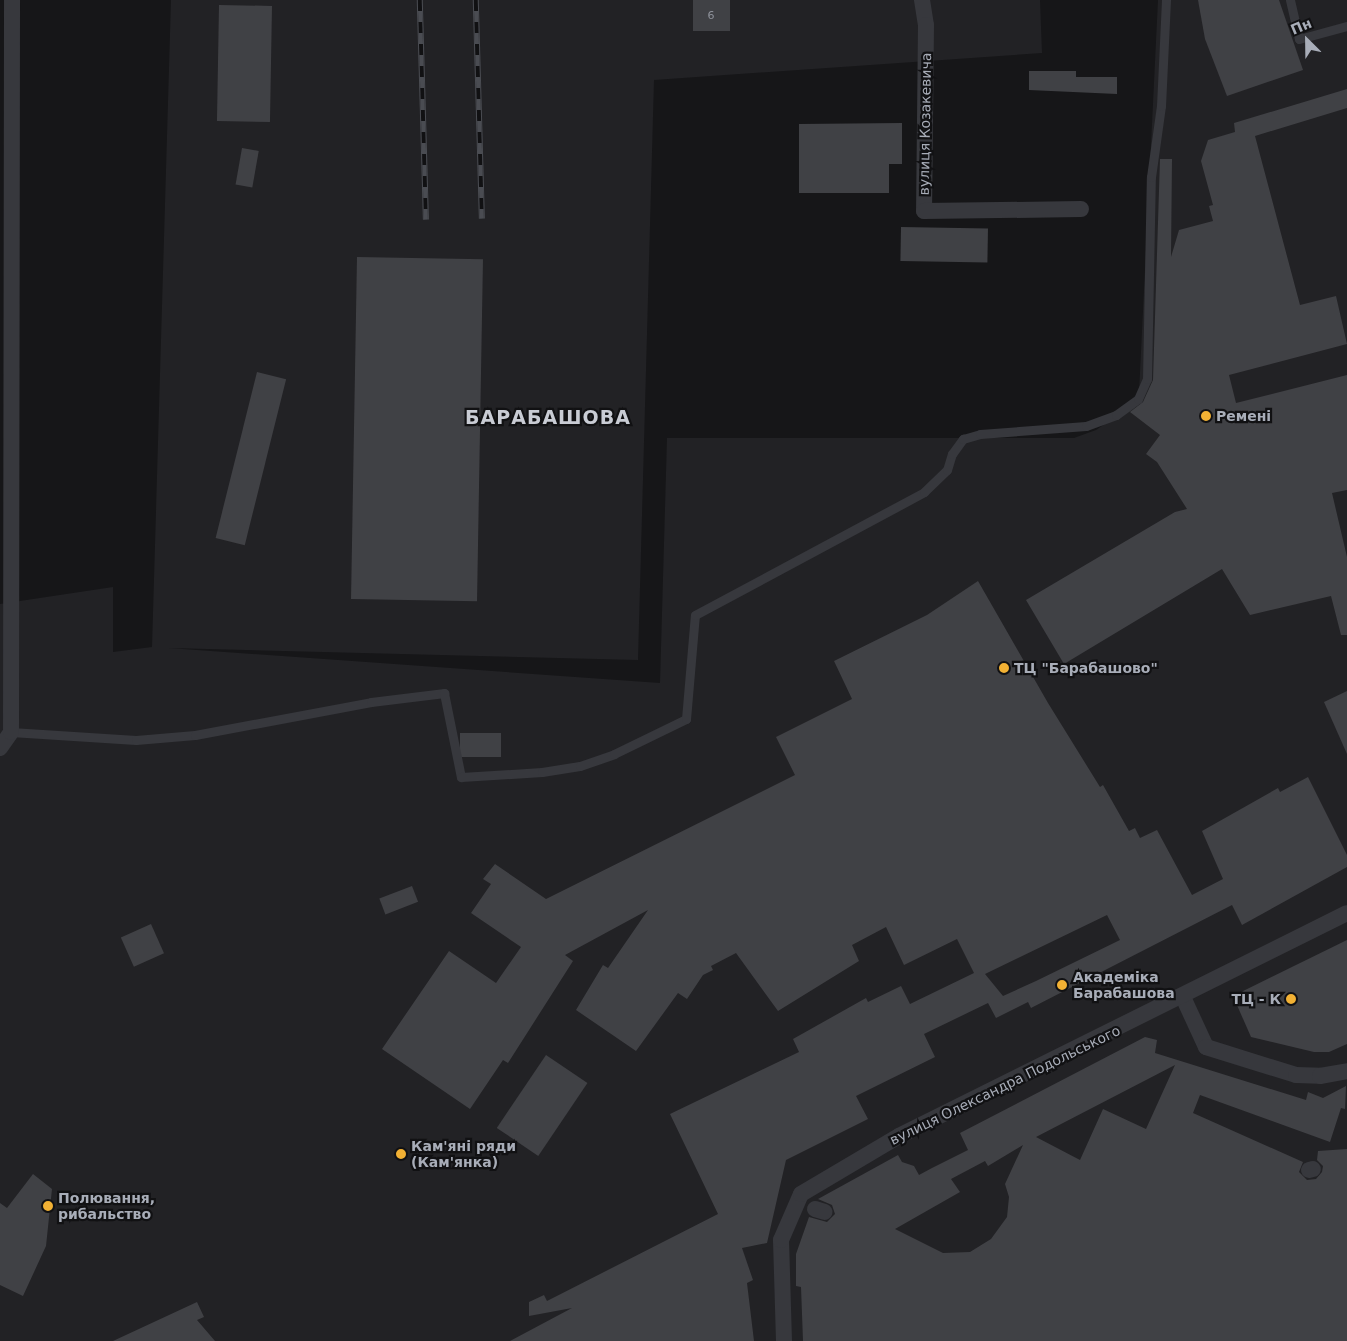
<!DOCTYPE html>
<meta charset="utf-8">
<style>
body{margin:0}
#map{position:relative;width:1347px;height:1341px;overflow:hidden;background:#161618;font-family:"DejaVu Sans",sans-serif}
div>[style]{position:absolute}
.built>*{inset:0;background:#222225}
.building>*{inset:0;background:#404145;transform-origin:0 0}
.lane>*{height:9px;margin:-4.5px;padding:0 4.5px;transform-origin:4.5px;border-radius:4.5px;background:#37383d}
.street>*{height:16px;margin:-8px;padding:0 8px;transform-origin:8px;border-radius:8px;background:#37383d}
.rail>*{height:5.5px;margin-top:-2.75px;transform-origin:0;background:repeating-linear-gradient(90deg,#111113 0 11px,#4a4c52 0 22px);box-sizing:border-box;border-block:1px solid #4a4c52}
.dots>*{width:14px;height:14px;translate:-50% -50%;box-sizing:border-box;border:2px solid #111113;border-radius:50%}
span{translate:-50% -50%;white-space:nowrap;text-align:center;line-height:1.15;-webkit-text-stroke:4.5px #111113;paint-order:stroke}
.number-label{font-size:11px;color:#8e929b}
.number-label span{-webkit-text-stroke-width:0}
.street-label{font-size:14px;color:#a8adb8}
.poi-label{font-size:14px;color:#a8adb8;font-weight:700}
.left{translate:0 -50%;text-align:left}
.right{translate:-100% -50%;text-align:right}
.district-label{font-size:19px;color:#c9ccd4;font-weight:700;letter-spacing:1px}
.north{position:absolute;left:1282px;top:15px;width:50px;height:50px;-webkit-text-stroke:4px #111113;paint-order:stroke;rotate:337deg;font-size:14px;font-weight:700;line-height:20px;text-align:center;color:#a8adb8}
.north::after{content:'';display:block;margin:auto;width:18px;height:22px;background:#a8adb8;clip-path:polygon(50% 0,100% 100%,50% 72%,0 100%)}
</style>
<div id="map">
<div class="built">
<i style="clip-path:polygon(171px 0,1040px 0,1042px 53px,654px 80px,638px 660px,169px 648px,660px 683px,667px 438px,1074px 438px,1096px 430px,1121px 413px,1139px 393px,1158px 0,1347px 0,1347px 1341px,0 1341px,0 604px,113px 587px,113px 652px,152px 647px)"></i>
</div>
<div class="building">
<i style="left:693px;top:0;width:37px;height:31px"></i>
<i style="clip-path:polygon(1198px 0,1279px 0,1303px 70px,1227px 96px,1205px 39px)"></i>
<i style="left:219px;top:5px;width:53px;height:116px;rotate:1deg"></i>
<i style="clip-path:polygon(1029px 71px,1076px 71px,1076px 77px,1117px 77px,1117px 94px,1029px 90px)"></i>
<i style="clip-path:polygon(1347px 89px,1347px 108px,1255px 136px,1300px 305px,1336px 296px,1347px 344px,1229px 375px,1236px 403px,1347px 375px,1347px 490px,1332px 493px,1347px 557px,1347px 635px,1341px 635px,1331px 596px,1250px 615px,1222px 569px,1064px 664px,1026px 600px,1175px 512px,1187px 509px,1157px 462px,1146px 454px,1160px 435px,1130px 412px,1143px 402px,1153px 380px,1160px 159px,1172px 159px,1171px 257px,1179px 230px,1213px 221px,1209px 206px,1213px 205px,1201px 161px,1208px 140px,1235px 132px,1234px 123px)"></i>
<i style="clip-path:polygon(902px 123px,902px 164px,889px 164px,889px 193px,799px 193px,799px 124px)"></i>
<i style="left:242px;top:148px;width:17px;height:37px;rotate:10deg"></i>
<i style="left:901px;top:227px;width:87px;height:34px;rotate:1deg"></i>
<i style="left:357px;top:257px;width:126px;height:342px;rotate:1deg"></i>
<i style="left:257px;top:372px;width:30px;height:171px;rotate:14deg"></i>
<i style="clip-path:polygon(evenodd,978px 581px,1048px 703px,1100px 787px,1103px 785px,1129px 831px,1135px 828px,1140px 838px,1157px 830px,1192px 895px,1223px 879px,1202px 831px,1278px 788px,1280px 792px,1308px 777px,1347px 855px,1347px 867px,1242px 925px,1232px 905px,1031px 1008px,1028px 1002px,996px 1018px,988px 1003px,924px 1034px,935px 1057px,856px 1096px,868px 1119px,786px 1160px,767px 1243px,742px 1248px,753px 1280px,747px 1283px,754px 1341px,510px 1341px,572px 1308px,529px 1316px,529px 1302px,544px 1295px,547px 1301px,718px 1214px,670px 1114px,799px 1052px,793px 1039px,866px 998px,868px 1002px,901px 986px,910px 1004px,974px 973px,957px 939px,904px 965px,886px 927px,852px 945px,859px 961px,778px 1011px,736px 953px,711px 966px,713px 970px,703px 975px,687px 999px,678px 993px,636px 1051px,576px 1010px,603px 965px,608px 968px,648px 910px,565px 955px,573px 961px,508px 1063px,503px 1060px,470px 1109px,382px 1049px,449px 951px,496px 983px,521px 947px,471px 913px,491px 884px,483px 879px,495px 864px,546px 899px,795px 775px,776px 737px,852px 699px,834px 661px,927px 615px,978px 581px,1107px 915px,1120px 940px,1036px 981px,1003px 996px,985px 974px,1107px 915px)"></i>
<i style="clip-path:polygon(1347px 691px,1347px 754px,1324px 702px)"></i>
<i style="left:460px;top:733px;width:41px;height:24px"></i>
<i style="left:412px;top:886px;width:17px;height:35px;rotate:69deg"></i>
<i style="left:151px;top:924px;width:32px;height:33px;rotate:66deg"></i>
<i style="clip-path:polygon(1347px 940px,1347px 1044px,1329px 1052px,1314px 1052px,1251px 1037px,1233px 996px)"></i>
<i style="clip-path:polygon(evenodd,1145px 1037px,1157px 1040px,1155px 1053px,1306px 1100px,1308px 1092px,1323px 1098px,1346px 1086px,1345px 1109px,1341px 1108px,1330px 1142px,1200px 1095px,1193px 1113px,1303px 1162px,1299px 1172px,1307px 1180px,1316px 1179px,1322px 1172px,1323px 1166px,1317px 1160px,1318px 1151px,1347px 1149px,1347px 1341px,803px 1341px,801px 1287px,796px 1286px,796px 1254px,809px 1217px,827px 1222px,835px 1214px,832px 1205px,818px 1199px,898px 1155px,902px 1162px,914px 1166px,919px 1175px,932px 1168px,968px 1150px,960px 1133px,1145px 1037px,1175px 1065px,1146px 1129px,1103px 1109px,1080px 1160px,1036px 1137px,1175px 1065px,1145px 1037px,1023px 1145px,1005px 1184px,1009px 1197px,1007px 1217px,991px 1239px,970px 1252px,943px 1253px,895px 1229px,960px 1192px,951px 1179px,985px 1161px,988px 1166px,1023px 1145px)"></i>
<i style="left:546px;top:1055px;width:50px;height:88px;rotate:34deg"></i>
<i style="clip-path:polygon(33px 1174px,52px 1189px,46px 1246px,23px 1296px,0 1285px,0 1203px,7px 1208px)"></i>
<i style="clip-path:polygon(197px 1302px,204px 1317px,197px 1320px,215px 1341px,113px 1341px)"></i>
</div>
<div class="lane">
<i style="left:1290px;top:0;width:40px;rotate:77deg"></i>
<i style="left:1299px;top:39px;width:50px;rotate:-15.2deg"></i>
<i style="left:11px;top:732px;width:125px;rotate:3.7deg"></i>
<i style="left:136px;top:740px;width:59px;rotate:-4.8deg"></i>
<i style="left:195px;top:735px;width:179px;rotate:-10.6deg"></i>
<i style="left:371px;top:702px;width:74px;rotate:-7deg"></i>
<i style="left:444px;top:693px;width:86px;rotate:78.6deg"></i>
<i style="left:461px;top:777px;width:81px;rotate:-3.5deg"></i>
<i style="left:542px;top:772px;width:38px;rotate:-9deg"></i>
<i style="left:580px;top:766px;width:36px;rotate:-19deg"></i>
<i style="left:614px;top:754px;width:80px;rotate:-25.9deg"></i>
<i style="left:686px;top:719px;width:104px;rotate:-85.1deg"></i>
<i style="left:695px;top:615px;width:260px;rotate:-28.2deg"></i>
<i style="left:924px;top:492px;width:32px;rotate:-44deg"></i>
<i style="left:947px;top:470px;width:17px;rotate:-73deg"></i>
<i style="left:952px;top:454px;width:19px;rotate:-54deg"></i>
<i style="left:963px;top:439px;width:18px;rotate:-16deg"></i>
<i style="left:980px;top:434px;width:106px;rotate:-4.3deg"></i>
<i style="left:1086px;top:426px;width:32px;rotate:-20deg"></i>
<i style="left:1116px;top:415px;width:27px;rotate:-36deg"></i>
<i style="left:1138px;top:399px;width:22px;rotate:-66deg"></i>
<i style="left:1147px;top:379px;width:202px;rotate:-88.9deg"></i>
<i style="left:1151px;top:177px;width:72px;rotate:-82deg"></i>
<i style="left:1161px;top:106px;width:106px;rotate:-87.3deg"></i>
</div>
<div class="street">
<i style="left:922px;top:0;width:25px;rotate:81deg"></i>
<i style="left:926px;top:25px;width:186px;rotate:90.6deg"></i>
<i style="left:924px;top:211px;width:157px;rotate:-0.7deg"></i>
<i style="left:0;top:748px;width:19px;rotate:-55deg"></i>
<i style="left:11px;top:732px;width:732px;rotate:-89.92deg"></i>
<i style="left:1183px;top:997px;width:55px;rotate:65.3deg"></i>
<i style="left:1206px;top:1047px;width:94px;rotate:17.3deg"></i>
<i style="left:1296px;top:1075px;width:24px;rotate:2deg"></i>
<i style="left:1320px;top:1076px;width:27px;rotate:-10deg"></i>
<i style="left:1309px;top:1170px;width:4px;rotate:-14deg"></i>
<i style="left:815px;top:1209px;width:10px;rotate:17deg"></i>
<i style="left:784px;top:1341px;width:101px;rotate:-91.7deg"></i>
<i style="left:781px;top:1240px;width:50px;rotate:-66.5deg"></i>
<i style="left:801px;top:1194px;width:114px;rotate:-30.6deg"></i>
<i style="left:899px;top:1136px;width:500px;rotate:-26.46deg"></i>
</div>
<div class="rail">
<i style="left:420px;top:0;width:220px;rotate:88.4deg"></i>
<i style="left:476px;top:0;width:219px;rotate:88.4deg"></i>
</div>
<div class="dots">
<i style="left:1206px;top:416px;background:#f2b134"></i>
<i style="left:1004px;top:668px;background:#f2b134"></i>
<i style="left:1062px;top:985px;background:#f2b134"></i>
<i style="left:1291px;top:999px;background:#f2b134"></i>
<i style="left:401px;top:1154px;background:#f2b134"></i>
<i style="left:48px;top:1206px;background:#f2b134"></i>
</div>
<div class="number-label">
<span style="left:711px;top:16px">6</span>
</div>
<div class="street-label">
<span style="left:925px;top:124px;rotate:-89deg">вулиця Козакевича</span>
<span style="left:1005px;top:1085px;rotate:-26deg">вулиця Олександра Подольського</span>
</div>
<div class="poi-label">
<span class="left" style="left:1216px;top:416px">Ремені</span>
<span class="left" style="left:1014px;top:668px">ТЦ "Барабашово"</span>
<span class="left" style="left:1073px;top:985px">Академіка<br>Барабашова</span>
<span class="right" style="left:1281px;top:999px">ТЦ - К</span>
<span class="left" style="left:411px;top:1154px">Кам'яні ряди<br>(Кам'янка)</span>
<span class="left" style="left:58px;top:1206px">Полювання,<br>рибальство</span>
</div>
<div class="district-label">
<span style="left:548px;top:418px">БАРАБАШОВА</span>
</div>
<div class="north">Пн</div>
</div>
